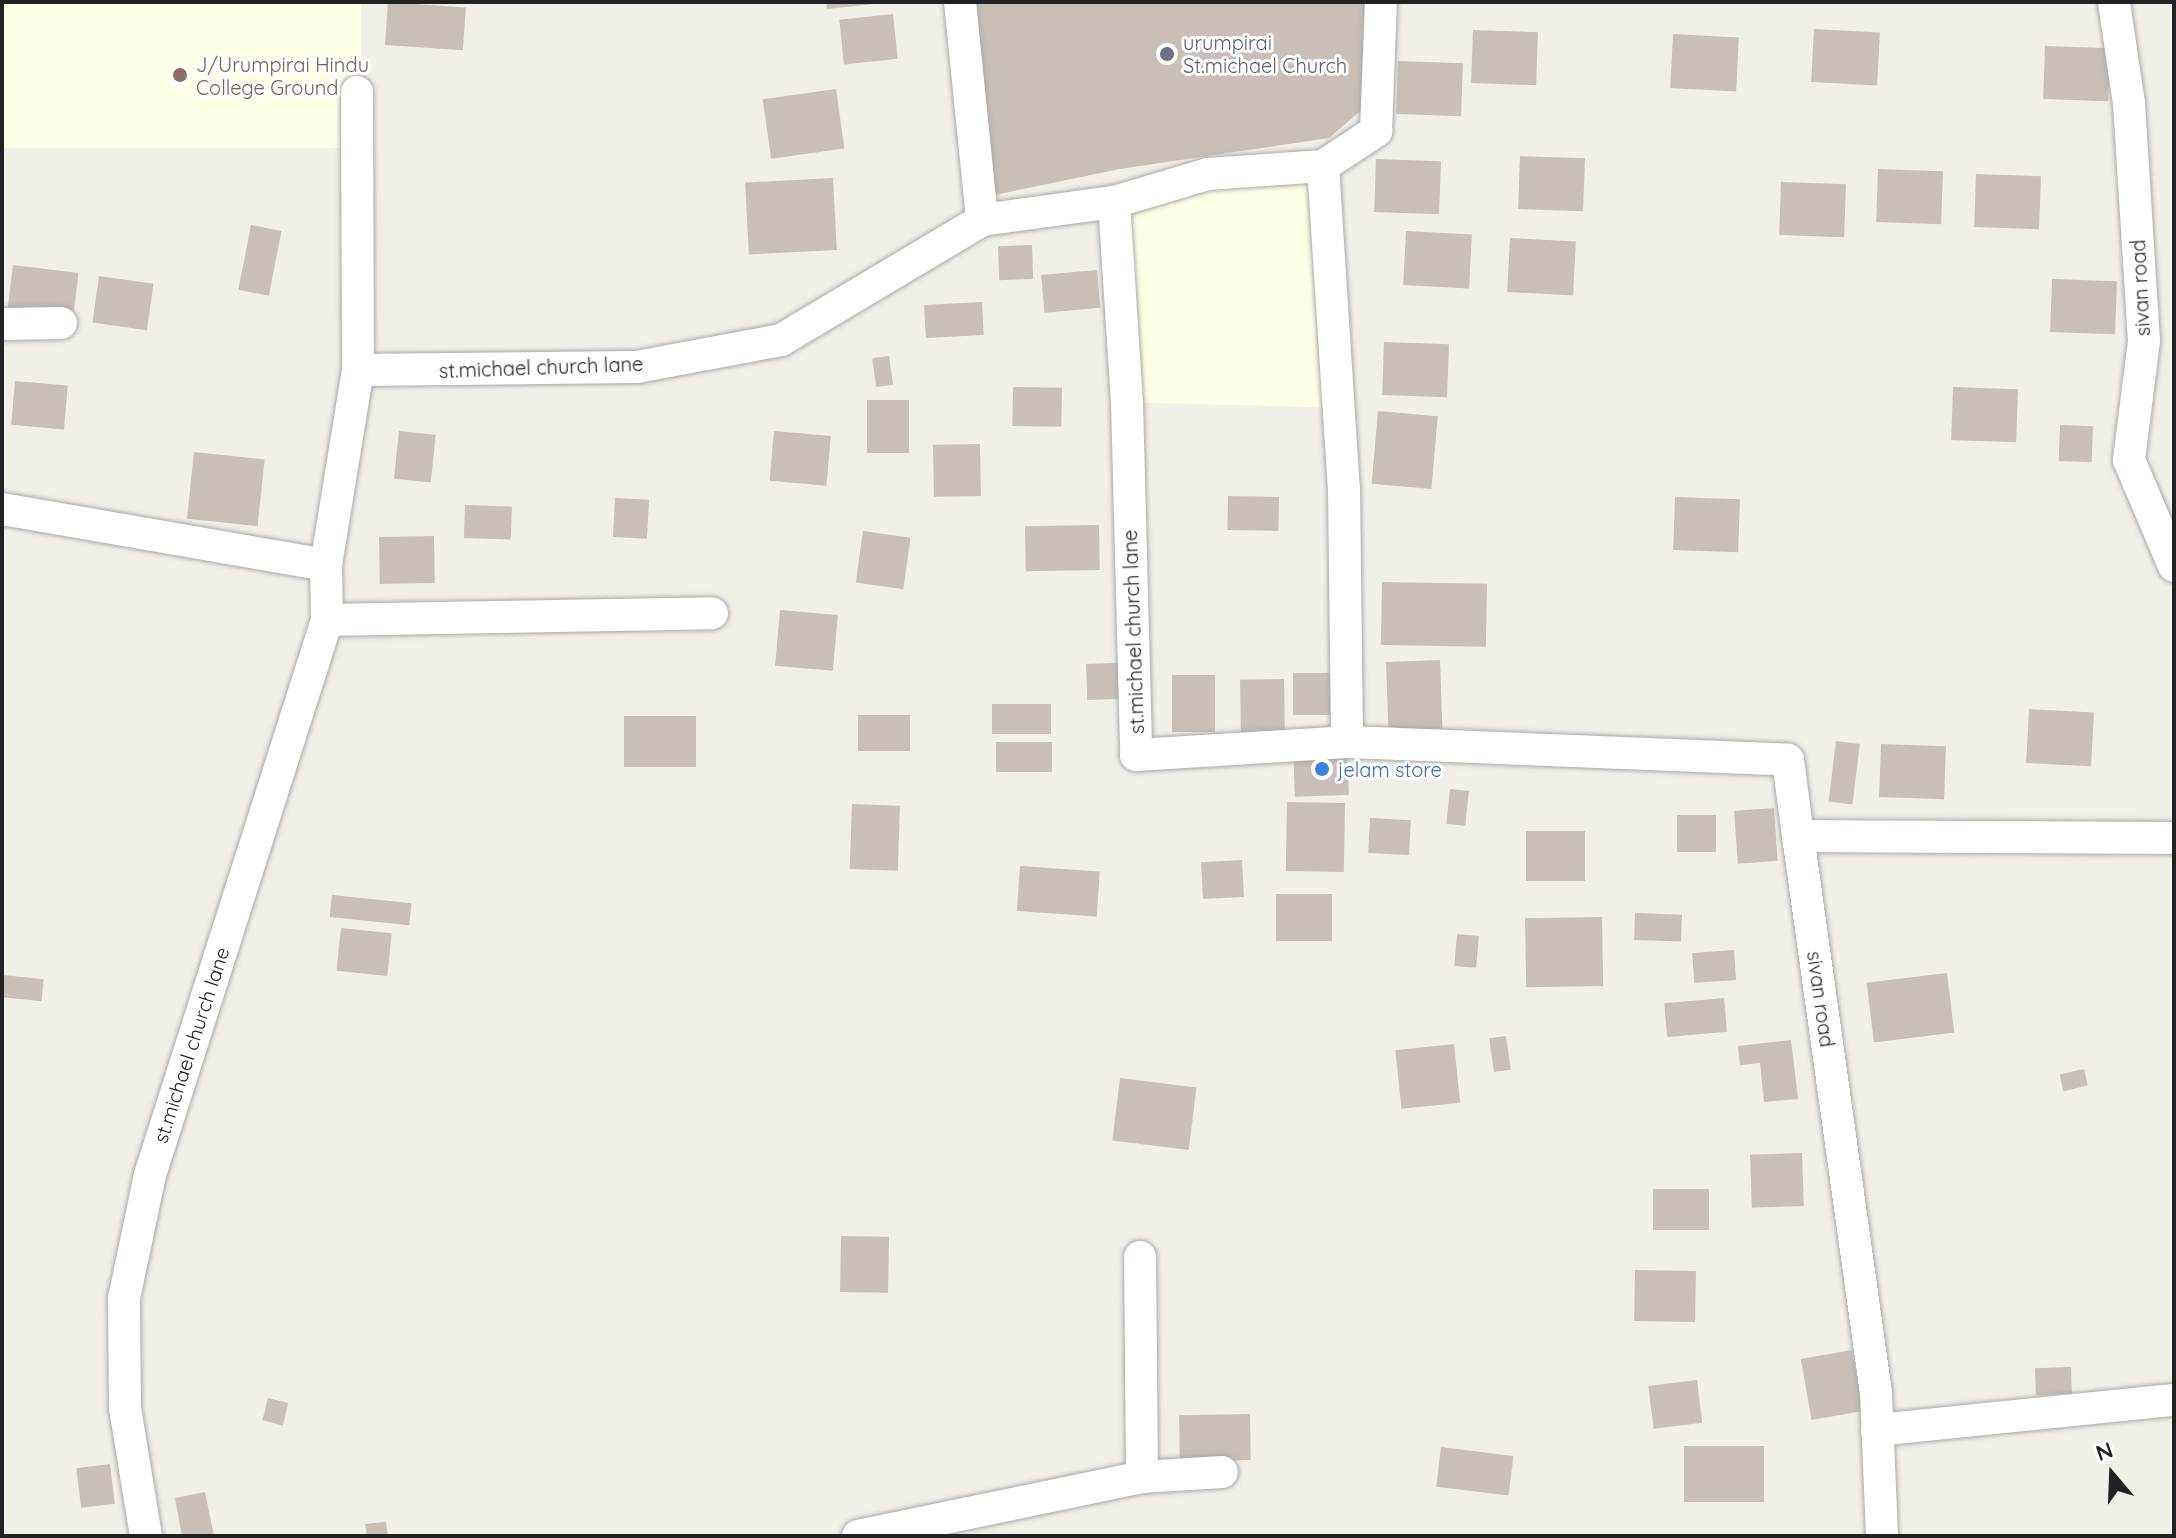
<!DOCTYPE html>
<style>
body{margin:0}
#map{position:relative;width:2176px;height:1538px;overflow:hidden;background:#f2efe9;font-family:Quicksand,sans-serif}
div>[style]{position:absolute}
.education>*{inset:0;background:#ffffe5;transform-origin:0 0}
.building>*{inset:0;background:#c7bfb8;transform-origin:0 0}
.roads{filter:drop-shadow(0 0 2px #a9a9a9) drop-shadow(0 0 2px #a9a9a9)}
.street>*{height:32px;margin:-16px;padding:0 16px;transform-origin:16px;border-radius:16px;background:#fff}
.dots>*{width:22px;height:22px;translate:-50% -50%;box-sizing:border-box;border:4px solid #fff;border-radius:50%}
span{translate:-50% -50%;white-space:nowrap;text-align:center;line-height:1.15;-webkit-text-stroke:6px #fff;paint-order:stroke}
.worship-label{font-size:20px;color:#5b616d}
.left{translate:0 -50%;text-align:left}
.education-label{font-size:20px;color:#785e54}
.street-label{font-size:20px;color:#222}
.shop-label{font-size:20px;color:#366cbe}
.frame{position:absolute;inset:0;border:4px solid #222;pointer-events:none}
.north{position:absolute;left:2072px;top:1434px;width:80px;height:80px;-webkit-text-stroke:6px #fff;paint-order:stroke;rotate:341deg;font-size:22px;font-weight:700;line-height:32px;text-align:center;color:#222}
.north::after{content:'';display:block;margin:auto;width:28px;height:36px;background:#222;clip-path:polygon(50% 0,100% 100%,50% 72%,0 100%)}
</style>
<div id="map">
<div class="education">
<i style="left:2px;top:2px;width:359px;height:146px"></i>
<i style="clip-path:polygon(1323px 166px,1340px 408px,1127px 402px,1114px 202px)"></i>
</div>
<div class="building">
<i style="left:388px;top:2px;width:78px;height:43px;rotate:4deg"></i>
<i style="clip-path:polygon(826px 2px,873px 2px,874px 4px,827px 9px)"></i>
<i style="clip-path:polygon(960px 2px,1370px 2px,1366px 106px,1329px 138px,1120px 169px,980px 198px)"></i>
<i style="left:893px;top:14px;width:45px;height:54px;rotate:84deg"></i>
<i style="left:1814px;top:29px;width:66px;height:53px;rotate:3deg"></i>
<i style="left:1473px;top:30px;width:65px;height:53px;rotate:2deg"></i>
<i style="left:1673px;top:34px;width:66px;height:54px;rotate:3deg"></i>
<i style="left:2045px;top:46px;width:65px;height:53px;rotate:2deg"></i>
<i style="left:1398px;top:61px;width:65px;height:53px;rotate:2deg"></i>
<i style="left:836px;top:89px;width:60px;height:74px;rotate:82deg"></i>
<i style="left:1520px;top:156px;width:65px;height:53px;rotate:2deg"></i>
<i style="left:1376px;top:159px;width:65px;height:53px;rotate:2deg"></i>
<i style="left:1878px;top:169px;width:65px;height:53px;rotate:2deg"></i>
<i style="left:1976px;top:174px;width:65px;height:53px;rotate:2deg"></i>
<i style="left:833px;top:178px;width:72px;height:88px;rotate:87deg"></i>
<i style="left:1781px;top:182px;width:65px;height:53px;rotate:2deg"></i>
<i style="left:251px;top:225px;width:31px;height:66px;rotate:11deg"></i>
<i style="left:1406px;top:231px;width:66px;height:54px;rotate:3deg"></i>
<i style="left:1510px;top:238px;width:66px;height:54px;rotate:3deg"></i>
<i style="left:1032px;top:245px;width:34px;height:34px;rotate:88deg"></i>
<i style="left:13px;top:265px;width:66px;height:46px;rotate:7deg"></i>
<i style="left:1097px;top:270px;width:38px;height:56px;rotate:85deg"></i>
<i style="left:99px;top:276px;width:55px;height:47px;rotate:8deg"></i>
<i style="left:2052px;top:279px;width:65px;height:53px;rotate:2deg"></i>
<i style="left:982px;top:302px;width:33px;height:58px;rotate:87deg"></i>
<i style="left:1384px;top:342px;width:65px;height:53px;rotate:2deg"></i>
<i style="left:889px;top:356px;width:29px;height:17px;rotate:82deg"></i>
<i style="left:15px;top:381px;width:53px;height:44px;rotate:5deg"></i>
<i style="left:1013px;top:387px;width:49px;height:39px;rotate:1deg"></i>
<i style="left:1953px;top:387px;width:65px;height:53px;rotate:2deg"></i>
<i style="left:867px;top:400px;width:42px;height:53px"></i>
<i style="left:1378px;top:411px;width:60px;height:73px;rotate:5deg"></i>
<i style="left:2060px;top:425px;width:33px;height:36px;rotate:2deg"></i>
<i style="left:399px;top:431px;width:37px;height:48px;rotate:6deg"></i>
<i style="left:774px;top:431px;width:57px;height:50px;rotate:5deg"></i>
<i style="left:980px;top:444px;width:52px;height:47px;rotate:89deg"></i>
<i style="left:194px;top:452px;width:71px;height:67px;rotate:6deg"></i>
<i style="left:1228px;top:496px;width:51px;height:34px;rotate:1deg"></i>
<i style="left:1675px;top:497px;width:65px;height:53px;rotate:2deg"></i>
<i style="left:615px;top:498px;width:34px;height:39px;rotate:3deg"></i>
<i style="left:465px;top:505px;width:47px;height:33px;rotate:2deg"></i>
<i style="left:1099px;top:525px;width:45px;height:74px;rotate:89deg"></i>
<i style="left:863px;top:531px;width:48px;height:52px;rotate:8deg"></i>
<i style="left:434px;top:536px;width:47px;height:55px;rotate:89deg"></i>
<i style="left:1382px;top:582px;width:105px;height:63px;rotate:1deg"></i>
<i style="left:780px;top:610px;width:58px;height:56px;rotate:5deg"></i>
<i style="left:1440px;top:660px;width:69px;height:54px;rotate:88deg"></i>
<i style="left:1118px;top:663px;width:36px;height:32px;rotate:88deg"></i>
<i style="left:1293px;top:673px;width:47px;height:42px"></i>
<i style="left:1172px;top:675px;width:43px;height:57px"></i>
<i style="left:1284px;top:679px;width:60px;height:44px;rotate:89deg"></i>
<i style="left:1051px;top:704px;width:30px;height:59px;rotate:90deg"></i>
<i style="left:2029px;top:709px;width:65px;height:54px;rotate:3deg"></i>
<i style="left:858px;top:715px;width:52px;height:36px"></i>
<i style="left:696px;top:716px;width:51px;height:72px;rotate:90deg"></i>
<i style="left:1836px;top:741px;width:24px;height:61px;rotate:7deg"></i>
<i style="left:1052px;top:742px;width:30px;height:56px;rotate:90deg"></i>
<i style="left:1347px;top:742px;width:53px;height:54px;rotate:88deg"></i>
<i style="left:1881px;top:744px;width:65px;height:53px;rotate:2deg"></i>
<i style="left:1450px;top:789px;width:19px;height:35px;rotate:6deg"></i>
<i style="left:1287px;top:802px;width:58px;height:69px;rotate:1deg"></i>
<i style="left:852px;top:804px;width:48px;height:65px;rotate:2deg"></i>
<i style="left:1774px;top:808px;width:53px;height:40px;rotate:86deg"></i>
<i style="left:1677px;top:815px;width:39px;height:37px"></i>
<i style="left:1370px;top:818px;width:41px;height:35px;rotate:3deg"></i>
<i style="left:1526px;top:831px;width:59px;height:50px"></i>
<i style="left:1242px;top:860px;width:37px;height:41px;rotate:87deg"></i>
<i style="left:1020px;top:866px;width:80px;height:45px;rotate:4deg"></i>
<i style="left:1332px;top:894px;width:47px;height:56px;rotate:90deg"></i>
<i style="left:332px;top:895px;width:80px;height:22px;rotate:6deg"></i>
<i style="left:1635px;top:913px;width:47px;height:27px;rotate:2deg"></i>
<i style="left:1602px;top:917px;width:69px;height:77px;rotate:89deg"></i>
<i style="left:341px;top:928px;width:51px;height:43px;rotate:6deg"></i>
<i style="left:1457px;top:934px;width:22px;height:32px;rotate:5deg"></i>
<i style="left:1734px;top:950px;width:30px;height:42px;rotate:86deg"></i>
<i style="left:1947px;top:973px;width:60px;height:81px;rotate:83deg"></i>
<i style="left:3px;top:975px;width:41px;height:22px;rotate:6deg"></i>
<i style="left:1724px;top:998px;width:34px;height:60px;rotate:85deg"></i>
<i style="left:1506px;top:1036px;width:34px;height:17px;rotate:82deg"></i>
<i style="clip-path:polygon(1791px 1040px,1798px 1099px,1764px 1102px,1760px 1063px,1740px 1065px,1738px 1046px)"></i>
<i style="left:1454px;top:1044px;width:59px;height:59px;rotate:84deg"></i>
<i style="left:2084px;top:1069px;width:17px;height:25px;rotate:77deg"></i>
<i style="left:1120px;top:1078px;width:77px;height:63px;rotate:7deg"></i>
<i style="left:1802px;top:1153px;width:53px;height:52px;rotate:88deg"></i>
<i style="left:1709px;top:1189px;width:41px;height:56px;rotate:90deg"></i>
<i style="left:841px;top:1236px;width:48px;height:56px;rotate:1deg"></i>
<i style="left:1635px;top:1270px;width:61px;height:51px;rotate:1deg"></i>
<i style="left:1852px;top:1350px;width:62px;height:52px;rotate:80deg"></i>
<i style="left:2071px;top:1367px;width:27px;height:36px;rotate:88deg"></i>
<i style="left:1697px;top:1380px;width:43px;height:49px;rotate:83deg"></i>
<i style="left:268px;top:1398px;width:21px;height:23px;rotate:14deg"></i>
<i style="left:1250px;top:1414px;width:46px;height:71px;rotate:89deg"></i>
<i style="left:1764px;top:1446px;width:56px;height:80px;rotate:90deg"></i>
<i style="left:1441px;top:1447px;width:73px;height:40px;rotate:7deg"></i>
<i style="left:110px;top:1464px;width:40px;height:34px;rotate:83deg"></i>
<i style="clip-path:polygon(205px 1492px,214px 1536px,182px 1536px,175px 1498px)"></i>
<i style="clip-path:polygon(386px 1522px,388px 1536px,367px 1536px,365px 1524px)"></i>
</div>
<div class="roads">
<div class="street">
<i style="left:960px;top:2px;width:219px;rotate:84.2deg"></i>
<i style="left:2114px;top:2px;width:102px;rotate:81.6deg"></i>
<i style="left:2129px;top:103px;width:238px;rotate:86.4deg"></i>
<i style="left:2144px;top:341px;width:120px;rotate:97.2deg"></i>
<i style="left:2129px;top:460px;width:115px;rotate:67deg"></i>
<i style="left:357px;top:92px;width:278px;rotate:89.8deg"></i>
<i style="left:1323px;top:166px;width:324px;rotate:86.3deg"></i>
<i style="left:1344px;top:489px;width:253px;rotate:89.3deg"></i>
<i style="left:1347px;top:742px;width:441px;rotate:2.3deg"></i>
<i style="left:1788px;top:760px;width:77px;rotate:82.5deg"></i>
<i style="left:1114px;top:202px;width:200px;rotate:86.3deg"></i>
<i style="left:1127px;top:402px;width:353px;rotate:88.5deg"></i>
<i style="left:1136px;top:755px;width:211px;rotate:-3.5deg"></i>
<i style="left:2px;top:324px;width:59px;rotate:-1deg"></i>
<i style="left:2px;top:509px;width:329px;rotate:9.8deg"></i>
<i style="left:326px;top:565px;width:55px;rotate:89deg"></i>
<i style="left:327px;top:620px;width:583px;rotate:107.69deg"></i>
<i style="left:150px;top:1175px;width:126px;rotate:101.9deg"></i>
<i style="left:124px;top:1298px;width:110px;rotate:89.5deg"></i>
<i style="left:125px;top:1408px;width:130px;rotate:80.7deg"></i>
<i style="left:326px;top:565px;width:198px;rotate:-80.7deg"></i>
<i style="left:358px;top:370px;width:279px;rotate:-0.6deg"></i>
<i style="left:637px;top:367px;width:147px;rotate:-10.6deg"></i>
<i style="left:781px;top:340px;width:234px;rotate:-30.8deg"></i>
<i style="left:982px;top:220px;width:133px;rotate:-7.8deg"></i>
<i style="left:1114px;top:202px;width:98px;rotate:-16.6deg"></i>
<i style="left:1208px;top:174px;width:115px;rotate:-4deg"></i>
<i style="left:1323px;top:166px;width:64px;rotate:-33.4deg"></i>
<i style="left:1376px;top:131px;width:129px;rotate:-87.8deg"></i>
<i style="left:327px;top:620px;width:385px;rotate:-1deg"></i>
<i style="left:1877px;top:1430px;width:299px;rotate:-5.8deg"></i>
<i style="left:1142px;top:1477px;width:80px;rotate:-3.6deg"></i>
<i style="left:858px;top:1536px;width:290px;rotate:-11.7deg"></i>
<i style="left:1142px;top:1477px;width:220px;rotate:-90.5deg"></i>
<i style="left:1882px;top:1536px;width:143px;rotate:-92.4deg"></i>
<i style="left:1876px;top:1393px;width:562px;rotate:-97.97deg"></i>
<i style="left:1798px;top:836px;width:376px;rotate:0.3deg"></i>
</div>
</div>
<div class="dots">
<i style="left:1167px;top:54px;background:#6b7280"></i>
<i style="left:180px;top:75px;background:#8d6e63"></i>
<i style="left:1322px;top:769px;background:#3f7fe0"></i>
</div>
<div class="worship-label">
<span class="left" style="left:1183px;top:54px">urumpirai<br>St.michael Church</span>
</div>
<div class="education-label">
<span class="left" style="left:196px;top:76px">J/Urumpirai Hindu<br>College Ground</span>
</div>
<div class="street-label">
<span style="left:2140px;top:288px;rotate:-93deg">sivan road</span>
<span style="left:541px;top:367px;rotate:-2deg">st.michael church lane</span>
<span style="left:1133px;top:632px;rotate:-92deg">st.michael church lane</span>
<span style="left:1821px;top:999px;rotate:82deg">sivan road</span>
<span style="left:191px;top:1045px;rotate:-72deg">st.michael church lane</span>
</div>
<div class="shop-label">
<span class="left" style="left:1338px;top:769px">jelam store</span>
</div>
<div class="frame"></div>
<div class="north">N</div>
</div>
